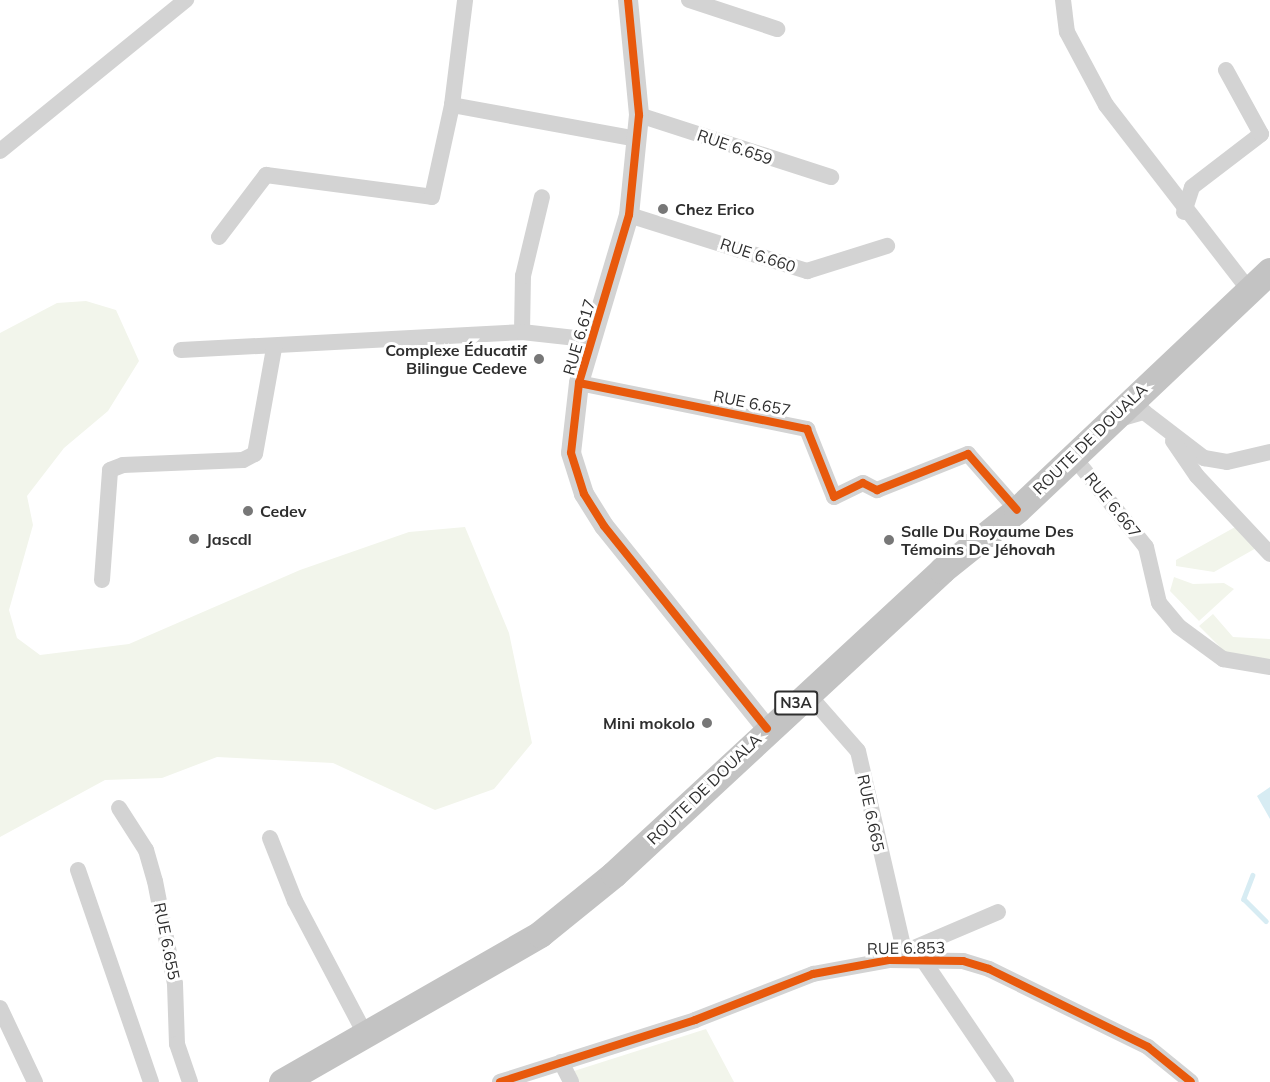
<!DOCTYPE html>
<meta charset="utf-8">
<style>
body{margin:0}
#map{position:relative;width:1270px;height:1082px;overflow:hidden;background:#fff;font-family:Mulish,sans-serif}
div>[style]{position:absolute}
.green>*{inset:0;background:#f2f5eb}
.water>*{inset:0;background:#d7ecf3}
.stream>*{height:4.5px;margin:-2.25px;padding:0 2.25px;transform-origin:2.25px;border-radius:2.25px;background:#d7ecf3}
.minor>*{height:16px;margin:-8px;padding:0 8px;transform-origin:8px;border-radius:8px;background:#d3d3d3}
.tertiary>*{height:20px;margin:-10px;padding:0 10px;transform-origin:10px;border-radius:10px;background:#d3d3d3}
.trunk>*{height:27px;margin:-13.5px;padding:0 13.5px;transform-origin:13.5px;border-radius:13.5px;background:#c3c3c3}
.cycleway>*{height:8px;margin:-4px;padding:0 4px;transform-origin:4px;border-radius:4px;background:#e8590c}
.dots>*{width:16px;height:16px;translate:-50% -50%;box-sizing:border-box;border:3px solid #fff;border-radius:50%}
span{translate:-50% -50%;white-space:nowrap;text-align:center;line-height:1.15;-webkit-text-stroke:6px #fff;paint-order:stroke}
.shield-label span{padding:2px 4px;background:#fff;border:2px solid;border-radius:4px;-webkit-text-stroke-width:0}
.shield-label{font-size:15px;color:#2e2e2e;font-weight:700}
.street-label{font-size:16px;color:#2e2e2e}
.poi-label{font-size:16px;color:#2e2e2e;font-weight:700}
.left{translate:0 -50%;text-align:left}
.right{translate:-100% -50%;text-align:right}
</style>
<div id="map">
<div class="green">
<i style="clip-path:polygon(86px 301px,116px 310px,139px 361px,108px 411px,64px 448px,27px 496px,33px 525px,9px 610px,17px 638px,40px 655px,129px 644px,300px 570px,409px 532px,465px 527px,509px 633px,532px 743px,494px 789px,435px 810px,333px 763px,217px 757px,162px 778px,105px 780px,0 837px,0 333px,57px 303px)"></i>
<i style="clip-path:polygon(1237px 526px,1258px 547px,1214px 572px,1176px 566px,1176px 560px)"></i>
<i style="clip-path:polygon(1174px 577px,1193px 584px,1224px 583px,1234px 589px,1199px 621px,1170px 591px)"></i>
<i style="clip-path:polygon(1213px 614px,1233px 637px,1270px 639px,1270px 662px,1232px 659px,1199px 626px)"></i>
<i style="clip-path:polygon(706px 1029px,734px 1082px,579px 1082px,574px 1071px)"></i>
</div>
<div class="water">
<i style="clip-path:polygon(1270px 787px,1270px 819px,1257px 796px)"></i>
</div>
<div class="stream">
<i style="left:1253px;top:875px;width:26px;rotate:111deg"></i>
<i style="left:1244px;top:899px;width:31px;rotate:45deg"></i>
</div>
<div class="minor">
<i style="left:689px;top:0;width:93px;rotate:18.2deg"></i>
<i style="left:1063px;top:0;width:32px;rotate:83deg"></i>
<i style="left:1067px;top:32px;width:83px;rotate:61.9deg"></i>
<i style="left:1106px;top:105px;width:234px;rotate:52.3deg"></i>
<i style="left:452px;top:105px;width:189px;rotate:10.4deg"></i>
<i style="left:639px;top:115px;width:202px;rotate:17.9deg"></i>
<i style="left:0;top:151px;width:240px;rotate:-39.1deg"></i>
<i style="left:1184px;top:212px;width:26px;rotate:-72deg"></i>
<i style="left:1192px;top:187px;width:87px;rotate:-37.5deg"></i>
<i style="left:1261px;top:134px;width:73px;rotate:-118.7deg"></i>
<i style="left:629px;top:215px;width:187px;rotate:17.5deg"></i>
<i style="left:807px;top:271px;width:84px;rotate:-17.4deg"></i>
<i style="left:219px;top:237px;width:78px;rotate:-52.8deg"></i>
<i style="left:266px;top:175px;width:167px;rotate:7.5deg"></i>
<i style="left:432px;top:197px;width:94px;rotate:-77.7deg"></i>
<i style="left:452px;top:105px;width:106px;rotate:-82.9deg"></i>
<i style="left:522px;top:332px;width:56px;rotate:-89deg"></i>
<i style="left:523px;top:276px;width:81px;rotate:-76.5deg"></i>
<i style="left:181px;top:350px;width:341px;rotate:-3deg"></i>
<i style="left:522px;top:332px;width:71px;rotate:6.4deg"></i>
<i style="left:579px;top:383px;width:233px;rotate:11.4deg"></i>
<i style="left:807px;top:429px;width:73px;rotate:68.3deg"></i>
<i style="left:834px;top:497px;width:32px;rotate:-26deg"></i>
<i style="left:863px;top:483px;width:16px;rotate:27deg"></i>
<i style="left:877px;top:490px;width:98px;rotate:-21.6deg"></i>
<i style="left:968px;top:454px;width:74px;rotate:48.8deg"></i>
<i style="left:1119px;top:419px;width:26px;rotate:-16deg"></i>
<i style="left:1144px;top:412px;width:76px;rotate:37.5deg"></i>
<i style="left:1204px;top:458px;width:23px;rotate:10deg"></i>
<i style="left:1227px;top:462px;width:44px;rotate:-13.1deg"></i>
<i style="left:1173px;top:441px;width:42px;rotate:55.6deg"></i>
<i style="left:1197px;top:476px;width:107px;rotate:46.9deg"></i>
<i style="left:1072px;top:455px;width:118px;rotate:51.2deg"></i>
<i style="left:1146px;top:547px;width:57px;rotate:76.9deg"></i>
<i style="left:1159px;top:603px;width:30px;rotate:50deg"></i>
<i style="left:1178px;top:626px;width:56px;rotate:36.3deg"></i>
<i style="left:1223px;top:659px;width:48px;rotate:9.7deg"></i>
<i style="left:102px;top:580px;width:110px;rotate:-85.8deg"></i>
<i style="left:110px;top:470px;width:14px;rotate:-21deg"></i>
<i style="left:123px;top:465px;width:120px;rotate:-2.4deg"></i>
<i style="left:243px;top:460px;width:13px;rotate:-27deg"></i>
<i style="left:255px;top:454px;width:108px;rotate:-79.8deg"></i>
<i style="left:807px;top:693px;width:77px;rotate:48.7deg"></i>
<i style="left:858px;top:751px;width:204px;rotate:77deg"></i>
<i style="left:119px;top:808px;width:50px;rotate:57.3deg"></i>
<i style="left:146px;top:850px;width:32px;rotate:74deg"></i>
<i style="left:155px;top:881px;width:105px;rotate:79deg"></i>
<i style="left:175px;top:984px;width:60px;rotate:88.1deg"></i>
<i style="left:177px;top:1044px;width:40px;rotate:71.1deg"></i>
<i style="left:270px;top:838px;width:68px;rotate:68.4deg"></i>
<i style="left:295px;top:901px;width:150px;rotate:62.2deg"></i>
<i style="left:78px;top:870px;width:224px;rotate:71deg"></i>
<i style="left:895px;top:956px;width:112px;rotate:-23.1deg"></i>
<i style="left:923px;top:960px;width:148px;rotate:55.8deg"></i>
<i style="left:0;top:1008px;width:82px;rotate:64.7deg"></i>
<i style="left:561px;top:1062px;width:22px;rotate:63deg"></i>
<i style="left:500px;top:1082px;width:205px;rotate:-17.6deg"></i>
<i style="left:695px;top:1020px;width:127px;rotate:-21.3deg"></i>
<i style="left:813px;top:974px;width:77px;rotate:-10.4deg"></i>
<i style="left:889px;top:960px;width:74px;rotate:0.8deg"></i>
<i style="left:963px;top:961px;width:27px;rotate:17deg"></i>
<i style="left:989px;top:969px;width:177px;rotate:26.1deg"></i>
<i style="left:1148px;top:1047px;width:55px;rotate:39.1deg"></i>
</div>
<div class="tertiary">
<i style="left:628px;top:0;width:116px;rotate:84.5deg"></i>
<i style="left:639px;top:115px;width:100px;rotate:95.7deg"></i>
<i style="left:629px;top:215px;width:175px;rotate:106.6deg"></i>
<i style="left:579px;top:383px;width:70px;rotate:96.5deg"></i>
<i style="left:571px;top:453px;width:43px;rotate:72.4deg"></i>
<i style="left:584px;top:494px;width:38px;rotate:58deg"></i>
<i style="left:604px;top:526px;width:260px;rotate:51.2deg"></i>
</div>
<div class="trunk">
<i style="left:282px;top:1082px;width:297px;rotate:-29.8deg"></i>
<i style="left:540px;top:934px;width:95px;rotate:-39deg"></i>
<i style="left:614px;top:874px;width:447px;rotate:-42.8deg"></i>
<i style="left:942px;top:570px;width:96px;rotate:-38.7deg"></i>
<i style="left:1017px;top:510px;width:348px;rotate:-43.4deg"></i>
</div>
<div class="cycleway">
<i style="left:628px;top:0;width:116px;rotate:84.5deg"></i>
<i style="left:639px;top:115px;width:100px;rotate:95.7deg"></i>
<i style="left:629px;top:215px;width:175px;rotate:106.6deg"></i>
<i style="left:579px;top:383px;width:70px;rotate:96.5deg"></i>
<i style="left:571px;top:453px;width:43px;rotate:72.4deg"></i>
<i style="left:584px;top:494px;width:38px;rotate:58deg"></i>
<i style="left:604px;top:526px;width:260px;rotate:51.2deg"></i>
<i style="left:579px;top:383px;width:233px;rotate:11.4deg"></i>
<i style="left:807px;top:429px;width:73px;rotate:68.3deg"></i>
<i style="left:834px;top:497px;width:32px;rotate:-26deg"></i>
<i style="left:863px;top:483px;width:16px;rotate:27deg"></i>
<i style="left:877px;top:490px;width:98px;rotate:-21.6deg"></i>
<i style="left:968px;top:454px;width:74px;rotate:48.8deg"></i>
<i style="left:500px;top:1082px;width:205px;rotate:-17.6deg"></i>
<i style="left:695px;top:1020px;width:127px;rotate:-21.3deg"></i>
<i style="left:813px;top:974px;width:77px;rotate:-10.4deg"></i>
<i style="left:889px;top:960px;width:74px;rotate:0.8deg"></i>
<i style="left:963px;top:961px;width:27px;rotate:17deg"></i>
<i style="left:989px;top:969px;width:177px;rotate:26.1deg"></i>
<i style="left:1148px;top:1047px;width:55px;rotate:39.1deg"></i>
</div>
<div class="dots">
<i style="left:663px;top:209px;background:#777"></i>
<i style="left:539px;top:359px;background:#777"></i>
<i style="left:248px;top:511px;background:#777"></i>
<i style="left:194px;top:539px;background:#777"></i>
<i style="left:889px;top:540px;background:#777"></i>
<i style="left:707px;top:723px;background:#777"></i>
</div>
<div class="shield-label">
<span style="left:796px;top:703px">N3A</span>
</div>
<div class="street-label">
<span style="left:735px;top:147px;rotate:19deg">RUE 6.659</span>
<span style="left:758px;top:255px;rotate:18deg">RUE 6.660</span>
<span style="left:579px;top:337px;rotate:-74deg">RUE 6.617</span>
<span style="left:752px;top:403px;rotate:11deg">RUE 6.657</span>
<span style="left:1090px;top:439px;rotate:-44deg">ROUTE DE DOUALA</span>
<span style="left:1113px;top:505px;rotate:51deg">RUE 6.667</span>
<span style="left:704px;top:789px;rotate:-44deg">ROUTE DE DOUALA</span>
<span style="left:871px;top:813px;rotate:78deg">RUE 6.665</span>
<span style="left:167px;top:941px;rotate:79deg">RUE 6.655</span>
<span style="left:906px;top:948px;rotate:-1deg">RUE 6.853</span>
</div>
<div class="poi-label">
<span class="left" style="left:675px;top:209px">Chez Erico</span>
<span class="right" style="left:527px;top:359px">Complexe Éducatif<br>Bilingue Cedeve</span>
<span class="left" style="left:260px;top:511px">Cedev</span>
<span class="left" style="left:901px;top:540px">Salle Du Royaume Des<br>Témoins De Jéhovah</span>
<span class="left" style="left:206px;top:539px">Jascdl</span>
<span class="right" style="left:695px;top:723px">Mini mokolo</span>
</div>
</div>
